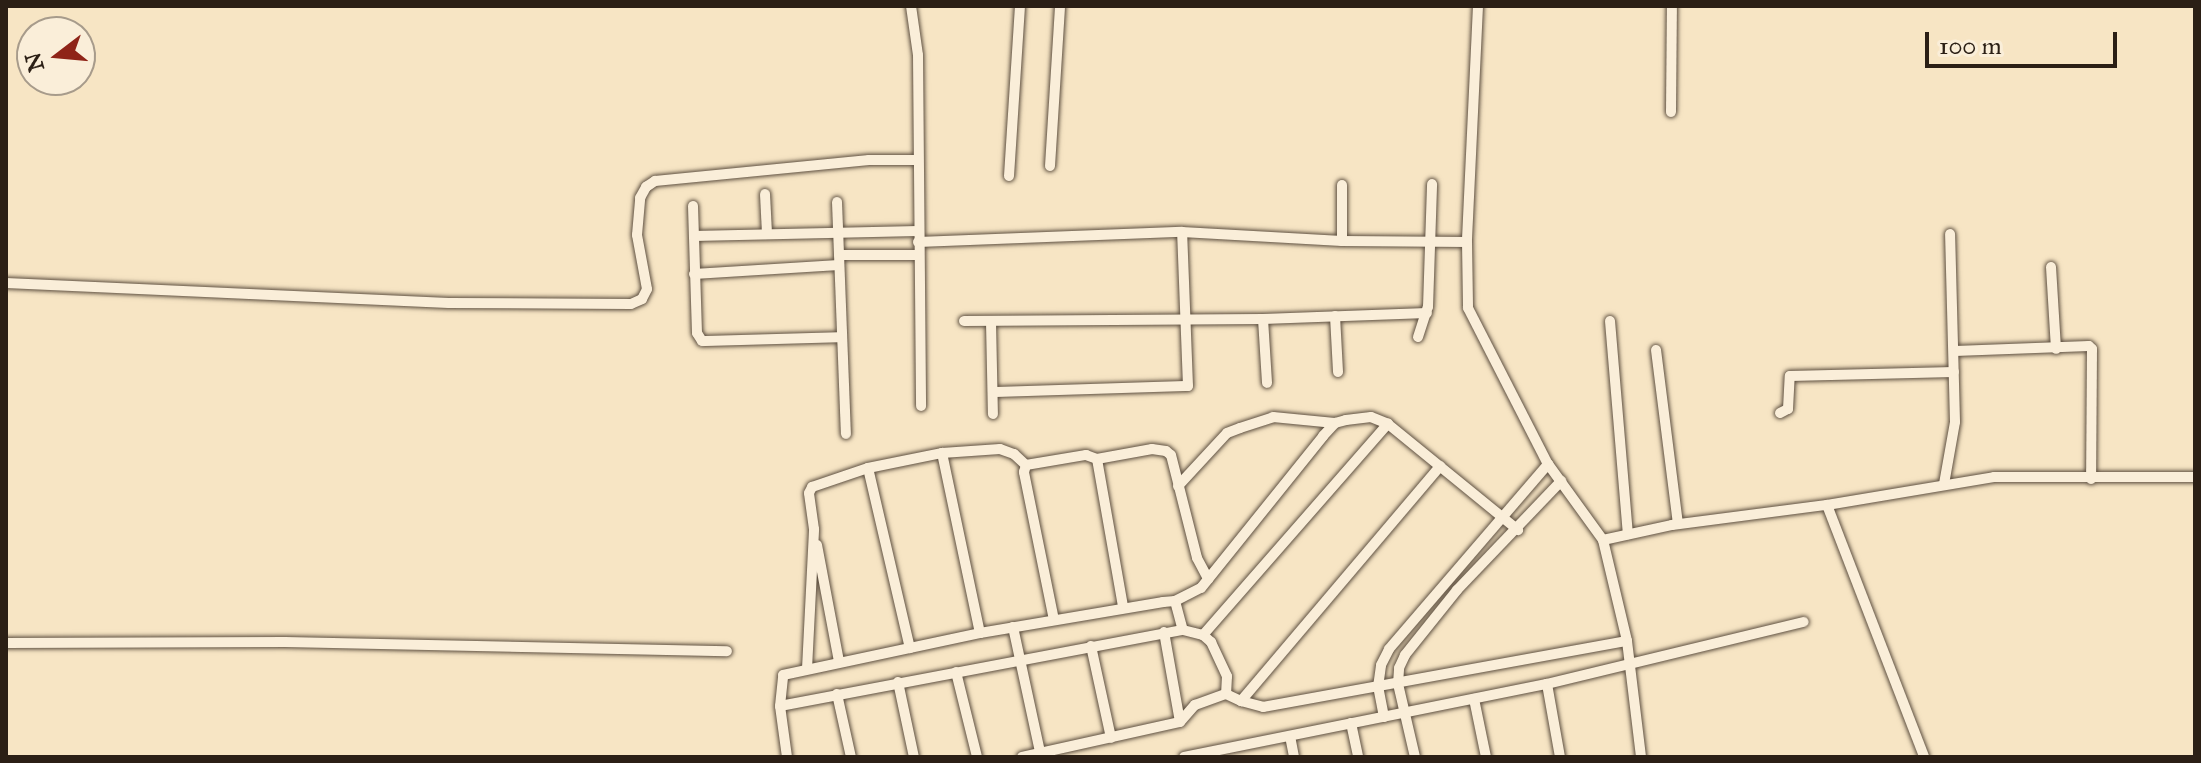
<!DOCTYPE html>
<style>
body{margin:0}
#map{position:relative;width:2201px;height:763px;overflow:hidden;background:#f7e5c4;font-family:"IM FELL Great Primer",serif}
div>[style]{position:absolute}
.roads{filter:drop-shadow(0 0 2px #5e5041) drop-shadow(0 0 2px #5e5041)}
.minor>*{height:10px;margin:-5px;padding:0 5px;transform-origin:5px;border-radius:5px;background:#faeed9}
span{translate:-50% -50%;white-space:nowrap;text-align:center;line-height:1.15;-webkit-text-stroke:8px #faeed9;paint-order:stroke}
.frame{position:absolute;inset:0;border:8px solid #2b1f15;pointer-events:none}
.north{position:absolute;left:16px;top:16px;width:80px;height:80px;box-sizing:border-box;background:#faeed9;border:2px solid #a79b8b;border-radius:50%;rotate:254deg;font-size:22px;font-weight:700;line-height:32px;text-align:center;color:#2b1f15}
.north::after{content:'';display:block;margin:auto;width:28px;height:36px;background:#8f2418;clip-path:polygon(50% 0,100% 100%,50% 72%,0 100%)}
.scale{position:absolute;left:1925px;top:32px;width:192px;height:36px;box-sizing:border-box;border:4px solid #2b1f15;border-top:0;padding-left:10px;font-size:24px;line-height:28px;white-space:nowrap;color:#2b1f15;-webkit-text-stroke:6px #faeed9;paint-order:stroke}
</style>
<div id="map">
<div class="roads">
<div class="minor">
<i style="left:911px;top:6px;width:49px;rotate:81.9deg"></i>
<i style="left:918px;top:55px;width:351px;rotate:89.5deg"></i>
<i style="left:1478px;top:6px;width:236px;rotate:92.7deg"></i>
<i style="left:1467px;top:242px;width:66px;rotate:89.1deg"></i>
<i style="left:1468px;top:308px;width:175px;rotate:62.9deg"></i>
<i style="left:1548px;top:464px;width:94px;rotate:54.1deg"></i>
<i style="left:1603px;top:540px;width:104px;rotate:76.6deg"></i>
<i style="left:1627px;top:641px;width:117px;rotate:83.1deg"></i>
<i style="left:1671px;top:112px;width:106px;rotate:-89.5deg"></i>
<i style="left:1050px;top:166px;width:160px;rotate:-86.4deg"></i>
<i style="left:1009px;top:176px;width:170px;rotate:-86.3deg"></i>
<i style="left:765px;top:194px;width:40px;rotate:87.1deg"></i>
<i style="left:837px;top:202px;width:232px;rotate:87.8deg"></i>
<i style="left:693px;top:206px;width:127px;rotate:88.2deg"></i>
<i style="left:697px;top:333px;width:9px;rotate:58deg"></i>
<i style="left:702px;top:341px;width:140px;rotate:-1.6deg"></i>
<i style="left:694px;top:236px;width:224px;rotate:-1.3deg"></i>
<i style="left:1342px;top:241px;width:56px;rotate:-90deg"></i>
<i style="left:918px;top:242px;width:264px;rotate:-2.2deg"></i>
<i style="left:1182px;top:232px;width:160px;rotate:3.2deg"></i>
<i style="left:1342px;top:241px;width:125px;rotate:0.5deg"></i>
<i style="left:839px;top:255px;width:79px"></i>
<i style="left:2051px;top:267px;width:82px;rotate:86.5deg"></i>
<i style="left:694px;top:274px;width:145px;rotate:-3.6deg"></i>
<i style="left:6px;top:283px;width:443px;rotate:2.6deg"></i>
<i style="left:449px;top:303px;width:182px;rotate:0.3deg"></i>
<i style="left:631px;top:304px;width:12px;rotate:-24deg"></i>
<i style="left:642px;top:299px;width:11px;rotate:-63deg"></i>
<i style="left:647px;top:289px;width:55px;rotate:-100.5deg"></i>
<i style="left:637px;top:235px;width:37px;rotate:-85deg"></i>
<i style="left:640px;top:198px;width:13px;rotate:-61deg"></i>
<i style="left:646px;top:187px;width:11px;rotate:-34deg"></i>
<i style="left:655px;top:181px;width:215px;rotate:-5.6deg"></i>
<i style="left:869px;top:160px;width:48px"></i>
<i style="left:1335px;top:316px;width:56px;rotate:86.9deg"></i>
<i style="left:1263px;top:319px;width:64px;rotate:86.4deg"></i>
<i style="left:964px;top:321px;width:299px;rotate:-0.4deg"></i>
<i style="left:1263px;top:319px;width:164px;rotate:-2.1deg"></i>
<i style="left:1610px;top:321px;width:214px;rotate:85.2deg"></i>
<i style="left:991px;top:322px;width:92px;rotate:88.8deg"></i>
<i style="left:1418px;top:337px;width:32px;rotate:-72deg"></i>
<i style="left:1428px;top:307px;width:123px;rotate:-88.1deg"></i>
<i style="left:1656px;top:350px;width:175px;rotate:82.8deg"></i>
<i style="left:1955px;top:351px;width:134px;rotate:-2.1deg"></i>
<i style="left:2089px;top:346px;width:4px;rotate:45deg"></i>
<i style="left:2092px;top:349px;width:130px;rotate:90.4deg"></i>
<i style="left:993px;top:392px;width:195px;rotate:-1.8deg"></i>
<i style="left:1188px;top:386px;width:154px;rotate:-92.2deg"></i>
<i style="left:1780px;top:413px;width:9px;rotate:-27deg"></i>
<i style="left:1788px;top:409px;width:33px;rotate:-87deg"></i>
<i style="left:1790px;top:376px;width:164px;rotate:-1.4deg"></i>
<i style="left:942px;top:453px;width:184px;rotate:78.1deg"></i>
<i style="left:1097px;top:459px;width:150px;rotate:80deg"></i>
<i style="left:868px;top:468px;width:185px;rotate:76.9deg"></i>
<i style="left:1944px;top:484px;width:63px;rotate:-79.9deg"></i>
<i style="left:1955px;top:422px;width:188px;rotate:-91.5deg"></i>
<i style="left:1178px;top:486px;width:72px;rotate:-47.2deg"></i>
<i style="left:1227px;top:433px;width:14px;rotate:-21deg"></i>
<i style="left:1240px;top:428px;width:35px;rotate:-18deg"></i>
<i style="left:1273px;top:417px;width:62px;rotate:5.5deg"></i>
<i style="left:1827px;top:505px;width:270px;rotate:68.9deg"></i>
<i style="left:1603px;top:540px;width:71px;rotate:-12.3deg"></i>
<i style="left:1672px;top:525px;width:156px;rotate:-7.4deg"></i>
<i style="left:1827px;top:505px;width:169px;rotate:-9.5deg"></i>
<i style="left:1994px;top:477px;width:201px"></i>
<i style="left:817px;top:545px;width:118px;rotate:79.3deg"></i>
<i style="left:1175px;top:601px;width:29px;rotate:-27deg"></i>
<i style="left:1201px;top:588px;width:195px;rotate:-51.2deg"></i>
<i style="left:1323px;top:436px;width:18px;rotate:-47deg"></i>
<i style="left:1335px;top:423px;width:11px;rotate:-15deg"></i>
<i style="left:1346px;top:420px;width:25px;rotate:-7deg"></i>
<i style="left:1371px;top:417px;width:18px;rotate:22deg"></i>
<i style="left:1388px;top:424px;width:168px;rotate:39.2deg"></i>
<i style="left:1054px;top:620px;width:151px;rotate:-101.5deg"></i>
<i style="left:1024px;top:472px;width:7px;rotate:-74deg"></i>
<i style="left:1026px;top:465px;width:61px;rotate:-9.5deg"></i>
<i style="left:1086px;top:455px;width:12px;rotate:20deg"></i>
<i style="left:1097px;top:459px;width:56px;rotate:-10.3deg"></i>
<i style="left:1152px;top:449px;width:14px;rotate:8deg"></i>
<i style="left:1166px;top:451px;width:6px;rotate:39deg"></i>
<i style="left:1171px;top:455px;width:106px;rotate:75.8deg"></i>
<i style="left:1197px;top:558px;width:24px;rotate:62deg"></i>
<i style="left:1013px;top:627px;width:133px;rotate:77.8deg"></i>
<i style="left:1164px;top:632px;width:91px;rotate:79.9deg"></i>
<i style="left:1203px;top:635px;width:281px;rotate:-48.8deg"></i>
<i style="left:6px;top:643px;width:279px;rotate:-0.2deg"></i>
<i style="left:285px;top:642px;width:442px;rotate:1.2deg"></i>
<i style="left:1091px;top:646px;width:94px;rotate:77.7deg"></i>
<i style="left:807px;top:669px;width:140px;rotate:-87.1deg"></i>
<i style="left:814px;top:529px;width:36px;rotate:-98deg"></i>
<i style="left:809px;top:493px;width:7px;rotate:-63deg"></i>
<i style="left:812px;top:487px;width:59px;rotate:-18.7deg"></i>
<i style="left:868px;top:468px;width:76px;rotate:-11.5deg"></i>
<i style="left:942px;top:453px;width:58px;rotate:-3.9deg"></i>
<i style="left:1000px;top:449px;width:15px;rotate:20deg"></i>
<i style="left:1014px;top:454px;width:16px;rotate:43deg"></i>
<i style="left:956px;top:672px;width:88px;rotate:76.1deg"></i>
<i style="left:898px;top:682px;width:77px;rotate:78deg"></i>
<i style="left:1547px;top:684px;width:74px;rotate:79.9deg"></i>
<i style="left:837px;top:694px;width:65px;rotate:77.5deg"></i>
<i style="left:1474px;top:699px;width:59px;rotate:78.3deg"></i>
<i style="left:1241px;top:701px;width:23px;rotate:15deg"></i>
<i style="left:1263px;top:707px;width:370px;rotate:-10.3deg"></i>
<i style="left:780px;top:706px;width:410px;rotate:-10.7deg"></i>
<i style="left:1183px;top:630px;width:21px;rotate:14deg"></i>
<i style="left:1203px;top:635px;width:11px;rotate:41deg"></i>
<i style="left:1211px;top:642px;width:38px;rotate:65deg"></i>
<i style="left:1227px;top:676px;width:18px;rotate:93deg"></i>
<i style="left:1384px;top:717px;width:31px;rotate:-101deg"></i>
<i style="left:1378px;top:687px;width:22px;rotate:-82deg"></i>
<i style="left:1381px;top:665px;width:18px;rotate:-63deg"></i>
<i style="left:1389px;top:649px;width:244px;rotate:-49.3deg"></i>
<i style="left:1351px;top:723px;width:35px;rotate:78deg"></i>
<i style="left:1290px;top:736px;width:21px;rotate:79deg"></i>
<i style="left:787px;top:757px;width:51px;rotate:-97.8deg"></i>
<i style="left:780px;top:706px;width:31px;rotate:-84deg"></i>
<i style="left:783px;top:675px;width:201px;rotate:-12deg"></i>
<i style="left:980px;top:633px;width:186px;rotate:-9.6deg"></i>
<i style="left:1163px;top:602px;width:12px;rotate:-5deg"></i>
<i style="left:1175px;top:601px;width:30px;rotate:75deg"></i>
<i style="left:1022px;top:757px;width:162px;rotate:-12.5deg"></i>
<i style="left:1180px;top:722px;width:23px;rotate:-49deg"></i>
<i style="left:1195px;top:705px;width:33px;rotate:-20deg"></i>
<i style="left:1226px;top:694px;width:17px;rotate:25deg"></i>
<i style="left:1241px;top:701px;width:308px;rotate:-49.7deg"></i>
<i style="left:1184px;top:757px;width:370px;rotate:-11.4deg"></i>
<i style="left:1547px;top:684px;width:264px;rotate:-13.6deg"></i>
<i style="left:1415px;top:757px;width:75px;rotate:-103.1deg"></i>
<i style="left:1398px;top:684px;width:16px;rotate:-86deg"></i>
<i style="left:1399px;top:668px;width:14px;rotate:-65deg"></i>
<i style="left:1405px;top:655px;width:83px;rotate:-51.3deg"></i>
<i style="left:1457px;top:590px;width:151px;rotate:-46.3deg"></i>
</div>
</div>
<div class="frame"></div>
<div class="north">N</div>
<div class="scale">100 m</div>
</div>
